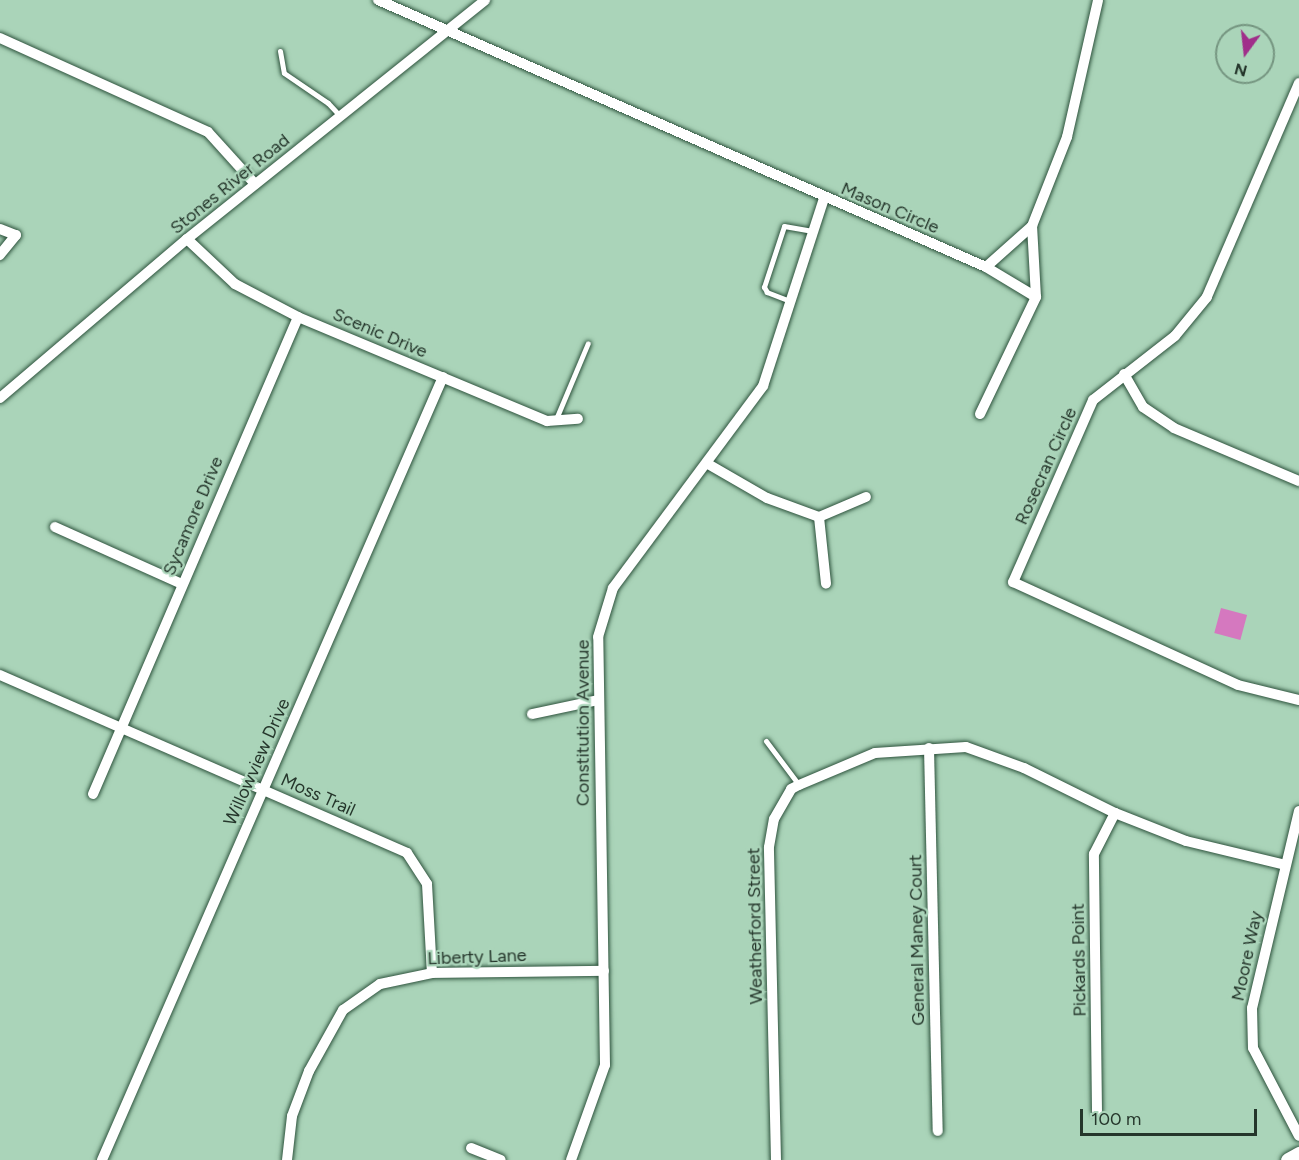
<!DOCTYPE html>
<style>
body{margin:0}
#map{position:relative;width:1299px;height:1160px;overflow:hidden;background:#aad4b9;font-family:Figtree,sans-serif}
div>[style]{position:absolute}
.green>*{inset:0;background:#d578bf;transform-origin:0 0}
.roads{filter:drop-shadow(0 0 2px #2e533d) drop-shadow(0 0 2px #2e533d)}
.lane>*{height:5px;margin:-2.5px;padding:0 2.5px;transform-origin:2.5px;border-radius:2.5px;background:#fff}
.street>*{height:10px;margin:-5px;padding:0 5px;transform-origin:5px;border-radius:5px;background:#fff}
.secondary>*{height:15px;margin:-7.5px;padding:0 7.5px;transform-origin:7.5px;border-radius:7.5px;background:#fff}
span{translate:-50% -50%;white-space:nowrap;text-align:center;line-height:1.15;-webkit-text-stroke:4.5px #aad4b9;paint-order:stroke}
.street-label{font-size:18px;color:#25362b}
.north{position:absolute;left:1215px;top:24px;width:60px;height:60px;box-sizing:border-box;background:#aad4b9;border:2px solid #759580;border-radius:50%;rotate:195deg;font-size:16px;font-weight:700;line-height:24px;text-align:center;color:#25362b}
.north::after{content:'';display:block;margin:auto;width:21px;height:27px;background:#a02e8a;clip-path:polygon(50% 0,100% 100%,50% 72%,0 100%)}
.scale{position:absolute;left:1080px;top:1109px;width:177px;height:27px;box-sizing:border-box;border:3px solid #25362b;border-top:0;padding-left:8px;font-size:18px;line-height:21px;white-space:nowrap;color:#25362b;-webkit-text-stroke:4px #aad4b9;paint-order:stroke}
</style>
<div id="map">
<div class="green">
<i style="left:1221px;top:608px;width:27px;height:26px;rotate:15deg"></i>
</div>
<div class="roads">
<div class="lane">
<i style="left:280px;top:51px;width:22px;rotate:80deg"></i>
<i style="left:284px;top:73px;width:53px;rotate:34.3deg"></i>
<i style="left:328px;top:103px;width:18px;rotate:47deg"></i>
<i style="left:790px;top:301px;width:25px;rotate:-159deg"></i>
<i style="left:767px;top:292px;width:6px;rotate:-121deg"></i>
<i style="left:764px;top:287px;width:64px;rotate:-71.8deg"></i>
<i style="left:784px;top:226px;width:29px;rotate:10deg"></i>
<i style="left:556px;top:419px;width:82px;rotate:-67.2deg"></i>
<i style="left:766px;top:741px;width:55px;rotate:53.1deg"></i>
</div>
<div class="street">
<i style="left:378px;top:0;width:664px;rotate:23.71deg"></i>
<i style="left:986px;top:267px;width:58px;rotate:31deg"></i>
<i style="left:0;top:38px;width:228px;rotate:24.3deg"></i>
<i style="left:208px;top:132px;width:70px;rotate:47.9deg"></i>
<i style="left:1299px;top:83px;width:233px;rotate:113.3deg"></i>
<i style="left:1207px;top:297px;width:50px;rotate:129.4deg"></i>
<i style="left:1175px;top:336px;width:104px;rotate:142deg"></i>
<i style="left:1093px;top:400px;width:199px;rotate:113.7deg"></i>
<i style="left:1013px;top:582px;width:247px;rotate:24.6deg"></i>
<i style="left:1238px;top:685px;width:63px;rotate:13.8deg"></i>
<i style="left:0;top:229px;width:17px;rotate:21deg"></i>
<i style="left:16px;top:235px;width:26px;rotate:129deg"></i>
<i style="left:187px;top:239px;width:66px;rotate:43.2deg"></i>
<i style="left:235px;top:284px;width:71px;rotate:27.6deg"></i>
<i style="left:298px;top:317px;width:270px;rotate:22.7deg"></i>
<i style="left:547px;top:421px;width:31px;rotate:-4deg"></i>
<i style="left:986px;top:267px;width:62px;rotate:-41.7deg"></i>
<i style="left:1124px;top:374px;width:38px;rotate:60deg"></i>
<i style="left:1143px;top:407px;width:37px;rotate:34deg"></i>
<i style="left:1174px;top:428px;width:136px;rotate:23deg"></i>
<i style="left:0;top:398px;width:245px;rotate:-40.4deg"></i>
<i style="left:187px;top:239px;width:382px;rotate:-38.7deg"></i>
<i style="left:980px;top:414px;width:130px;rotate:-64.4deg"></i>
<i style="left:1036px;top:297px;width:71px;rotate:-93.2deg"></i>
<i style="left:1032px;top:226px;width:96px;rotate:-68.5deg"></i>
<i style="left:1067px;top:137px;width:140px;rotate:-77.2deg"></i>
<i style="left:708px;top:464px;width:68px;rotate:30deg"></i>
<i style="left:767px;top:498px;width:55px;rotate:20.1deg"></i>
<i style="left:819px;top:517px;width:51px;rotate:-23.1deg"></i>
<i style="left:819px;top:517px;width:67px;rotate:84deg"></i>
<i style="left:55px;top:527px;width:139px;rotate:24.2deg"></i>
<i style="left:0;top:675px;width:444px;rotate:23.6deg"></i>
<i style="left:407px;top:853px;width:37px;rotate:57deg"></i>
<i style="left:427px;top:884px;width:89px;rotate:86.8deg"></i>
<i style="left:532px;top:714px;width:67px;rotate:-12deg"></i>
<i style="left:929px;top:748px;width:383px;rotate:88.7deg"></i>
<i style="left:93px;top:794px;width:519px;rotate:-66.74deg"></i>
<i style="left:1299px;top:811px;width:203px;rotate:103.4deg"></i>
<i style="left:1252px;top:1008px;width:40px;rotate:88.6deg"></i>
<i style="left:1253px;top:1048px;width:99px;rotate:62.4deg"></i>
<i style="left:1097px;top:1111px;width:257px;rotate:-90.7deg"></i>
<i style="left:1094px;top:854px;width:46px;rotate:-62.9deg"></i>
<i style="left:471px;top:1148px;width:32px;rotate:22deg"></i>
<i style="left:102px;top:1160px;width:854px;rotate:-66.47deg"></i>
<i style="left:287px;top:1160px;width:44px;rotate:-83.5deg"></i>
<i style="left:292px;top:1116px;width:48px;rotate:-69.3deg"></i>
<i style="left:309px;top:1071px;width:70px;rotate:-60.9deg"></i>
<i style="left:343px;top:1010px;width:45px;rotate:-35.1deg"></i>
<i style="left:380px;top:984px;width:53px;rotate:-11.9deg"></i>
<i style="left:432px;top:973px;width:172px;rotate:-0.7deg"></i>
<i style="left:571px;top:1160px;width:101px;rotate:-70.3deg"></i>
<i style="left:605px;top:1065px;width:428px;rotate:-90.9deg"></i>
<i style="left:598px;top:637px;width:51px;rotate:-73deg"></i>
<i style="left:613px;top:588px;width:252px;rotate:-53.4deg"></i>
<i style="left:763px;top:386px;width:198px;rotate:-72deg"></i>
<i style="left:776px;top:1160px;width:313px;rotate:-91.3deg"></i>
<i style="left:769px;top:847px;width:28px;rotate:-80deg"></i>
<i style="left:774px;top:819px;width:34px;rotate:-60deg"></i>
<i style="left:791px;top:789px;width:9px;rotate:-27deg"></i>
<i style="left:799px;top:785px;width:82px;rotate:-22.8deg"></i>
<i style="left:875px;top:753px;width:91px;rotate:-3.8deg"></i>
<i style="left:966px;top:747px;width:62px;rotate:19.9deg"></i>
<i style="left:1024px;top:768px;width:102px;rotate:26.3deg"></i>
<i style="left:1115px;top:813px;width:76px;rotate:21.5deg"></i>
<i style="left:1186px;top:841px;width:102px;rotate:13.6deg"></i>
</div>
<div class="secondary">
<i style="left:1288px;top:1160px;width:13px;rotate:-29deg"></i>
</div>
</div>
<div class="street-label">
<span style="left:230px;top:184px;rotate:-39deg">Stones River Road</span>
<span style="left:890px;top:208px;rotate:23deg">Mason Circle</span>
<span style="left:380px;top:333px;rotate:23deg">Scenic Drive</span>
<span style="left:1046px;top:466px;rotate:-66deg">Rosecran Circle</span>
<span style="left:193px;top:516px;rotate:-67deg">Sycamore Drive</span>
<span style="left:583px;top:723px;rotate:-90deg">Constitution Avenue</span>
<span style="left:257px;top:762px;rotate:-66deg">Willowview Drive</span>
<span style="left:318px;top:795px;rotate:24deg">Moss Trail</span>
<span style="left:755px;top:926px;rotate:-91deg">Weatherford Street</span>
<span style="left:917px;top:940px;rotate:-91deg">General Maney Court</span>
<span style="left:1247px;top:956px;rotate:-78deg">Moore Way</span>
<span style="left:477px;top:957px;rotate:-2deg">Liberty Lane</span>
<span style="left:1079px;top:960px;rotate:-91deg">Pickards Point</span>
</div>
<div class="north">N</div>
<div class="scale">100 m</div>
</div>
